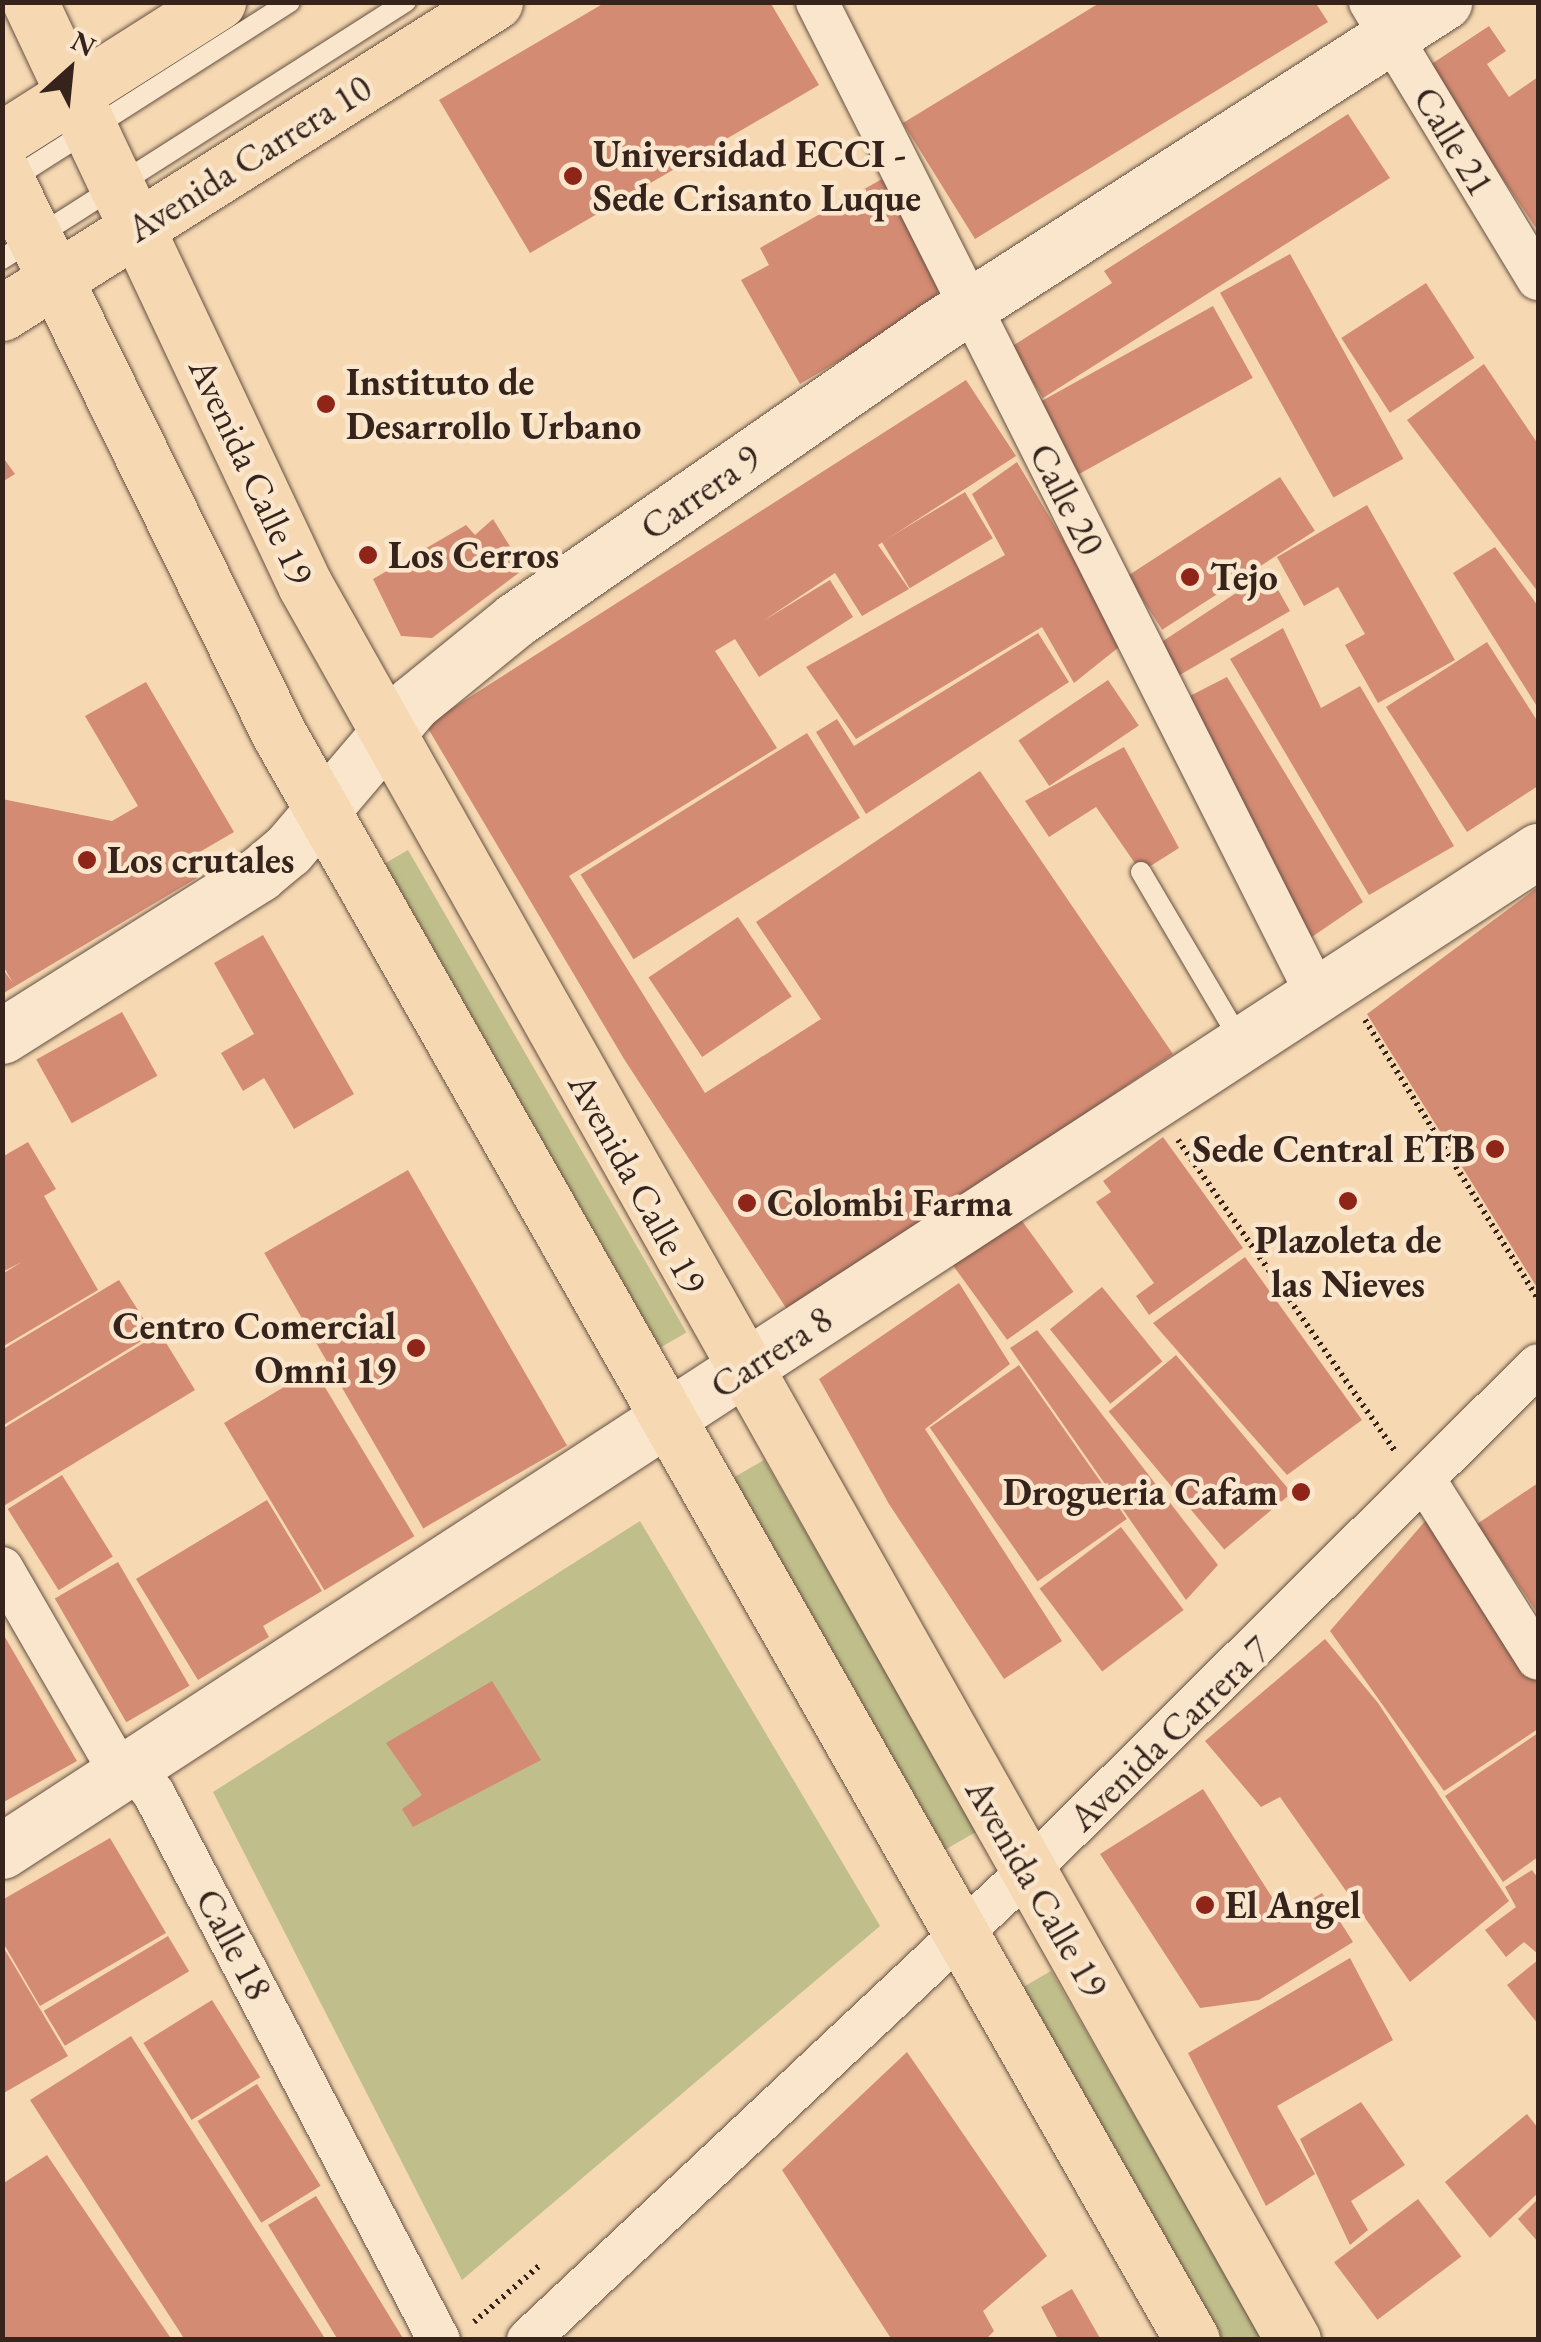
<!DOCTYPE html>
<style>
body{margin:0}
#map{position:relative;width:1541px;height:2342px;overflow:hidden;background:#f6d9b2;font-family:"EB Garamond",serif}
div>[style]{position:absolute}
.green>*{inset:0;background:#c0be8a;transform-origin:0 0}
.building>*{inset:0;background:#d48b73;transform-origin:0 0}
.path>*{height:6px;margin-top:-3px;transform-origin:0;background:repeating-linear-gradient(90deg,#35231c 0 2.5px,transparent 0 7.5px)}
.roads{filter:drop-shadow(0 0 2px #655042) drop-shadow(0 0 2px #655042)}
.lane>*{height:20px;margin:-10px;padding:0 10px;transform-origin:10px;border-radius:10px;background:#f9e6cd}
.street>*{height:42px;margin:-21px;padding:0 21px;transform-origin:21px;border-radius:21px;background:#f9e6cd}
.secondary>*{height:55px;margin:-27.5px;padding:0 27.5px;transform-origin:27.5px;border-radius:27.5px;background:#f9e6cd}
.primary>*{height:55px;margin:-27.5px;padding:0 27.5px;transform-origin:27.5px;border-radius:27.5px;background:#f6d9b2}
.dots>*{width:28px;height:28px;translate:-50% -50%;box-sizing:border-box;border:5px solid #f9e6cd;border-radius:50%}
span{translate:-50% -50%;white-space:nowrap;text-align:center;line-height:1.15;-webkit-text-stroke:9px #f9e6cd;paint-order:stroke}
.street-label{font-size:38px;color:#35231c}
.poi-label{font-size:38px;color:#35231c;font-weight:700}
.left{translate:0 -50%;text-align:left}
.right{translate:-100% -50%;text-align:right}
.frame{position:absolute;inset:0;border:5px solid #35231c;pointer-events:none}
.north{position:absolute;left:20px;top:20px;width:100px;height:100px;-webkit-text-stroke:8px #f9e6cd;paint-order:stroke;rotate:27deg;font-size:28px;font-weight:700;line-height:40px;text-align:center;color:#35231c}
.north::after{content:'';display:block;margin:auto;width:35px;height:45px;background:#35231c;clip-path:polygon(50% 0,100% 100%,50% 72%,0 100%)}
</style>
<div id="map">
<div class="green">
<i style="left:408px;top:850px;width:557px;height:36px;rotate:60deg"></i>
<i style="left:764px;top:1460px;width:428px;height:40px;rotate:60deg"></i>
<i style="clip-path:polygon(640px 1521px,880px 1926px,462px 2280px,213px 1792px)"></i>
<i style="left:1051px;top:1971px;width:426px;height:36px;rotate:60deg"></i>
</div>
<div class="building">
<i style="clip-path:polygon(606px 2px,770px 2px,819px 85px,530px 253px,439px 100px)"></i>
<i style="clip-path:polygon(1101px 2px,1315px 2px,1328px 22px,975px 239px,903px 123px)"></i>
<i style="clip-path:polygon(1489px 26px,1506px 51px,1487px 64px,1509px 97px,1538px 77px,1538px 231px,1427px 67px)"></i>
<i style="clip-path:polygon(1348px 114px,1390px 178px,1043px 398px,1011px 347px,1112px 283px,1104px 271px)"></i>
<i style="clip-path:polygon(882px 179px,939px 279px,937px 295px,927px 309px,800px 384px,741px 280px,769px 265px,760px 248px)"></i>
<i style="left:1290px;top:254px;width:234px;height:80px;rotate:61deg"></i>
<i style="left:1426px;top:283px;width:89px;height:101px;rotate:57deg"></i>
<i style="left:1213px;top:306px;width:82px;height:199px;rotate:61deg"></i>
<i style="clip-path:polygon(1484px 364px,1538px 444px,1538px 592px,1407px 420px)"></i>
<i style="clip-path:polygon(966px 380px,1016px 456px,878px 545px,909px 589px,862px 616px,835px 573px,763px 621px,830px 580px,853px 617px,759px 677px,735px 639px,715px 651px,777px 748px,569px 876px,705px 1093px,821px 1019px,756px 922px,980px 771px,1173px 1054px,790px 1314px,624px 1059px,426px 725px)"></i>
<i style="clip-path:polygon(2px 456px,15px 474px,2px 482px)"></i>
<i style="clip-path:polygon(1017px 462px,1124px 643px,1074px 683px,1042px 627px,856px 739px,806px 667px,1005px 555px,972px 494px)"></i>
<i style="left:1280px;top:477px;width:64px;height:182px;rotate:57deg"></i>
<i style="left:965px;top:492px;width:54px;height:97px;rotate:59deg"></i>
<i style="clip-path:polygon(1367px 505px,1455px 660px,1378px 703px,1345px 645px,1365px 634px,1338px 587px,1304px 606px,1277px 557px)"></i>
<i style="clip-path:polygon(493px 519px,524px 569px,432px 638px,401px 636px,373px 579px,466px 525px,475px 535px)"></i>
<i style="clip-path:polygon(1495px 547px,1538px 606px,1538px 708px,1453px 573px)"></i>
<i style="clip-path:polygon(1268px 572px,1290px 611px,1178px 676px,1160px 643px)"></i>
<i style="clip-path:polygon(1283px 628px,1321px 708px,1360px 686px,1454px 846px,1369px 895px,1230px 659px)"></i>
<i style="clip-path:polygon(1038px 633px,1069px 682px,866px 814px,816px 732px,837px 719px,854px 746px)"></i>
<i style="clip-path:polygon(1487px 642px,1538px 722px,1538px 786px,1467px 832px,1386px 707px)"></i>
<i style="clip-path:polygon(1227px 677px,1363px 902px,1303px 943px,1178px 702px)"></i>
<i style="left:1108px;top:680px;width:55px;height:108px;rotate:56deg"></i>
<i style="clip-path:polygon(146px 682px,234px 832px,186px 860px,197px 878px,2px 994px,2px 968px,13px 983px,2px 964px,2px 799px,112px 821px,138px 806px,85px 716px)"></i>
<i style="left:807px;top:733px;width:100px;height:267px;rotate:58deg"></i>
<i style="clip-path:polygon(1124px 747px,1179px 848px,1141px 872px,1096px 807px,1049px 837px,1025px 801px)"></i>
<i style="clip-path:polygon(1538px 887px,1538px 1289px,1367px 1014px)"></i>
<i style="left:738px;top:917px;width:96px;height:108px;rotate:56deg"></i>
<i style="clip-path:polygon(263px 935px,354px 1094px,294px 1129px,264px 1078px,243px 1091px,221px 1053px,254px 1034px,214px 963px)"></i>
<i style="left:122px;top:1012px;width:73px;height:98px;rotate:61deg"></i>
<i style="clip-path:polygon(1163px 1137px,1243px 1248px,1149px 1315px,1136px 1296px,1154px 1283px,1096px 1202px,1111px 1192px,1103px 1181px)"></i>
<i style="clip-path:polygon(28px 1142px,56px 1189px,44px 1196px,98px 1290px,2px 1347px,2px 1274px,22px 1262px,2px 1272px,2px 1157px)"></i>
<i style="left:408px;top:1170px;width:318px;height:166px;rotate:60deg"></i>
<i style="left:1017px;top:1214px;width:96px;height:82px;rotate:54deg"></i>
<i style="clip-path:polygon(1245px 1257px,1362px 1420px,1287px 1475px,1153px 1323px)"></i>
<i style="clip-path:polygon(119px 1280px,153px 1334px,2px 1426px,2px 1350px)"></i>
<i style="clip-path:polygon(959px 1283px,1010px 1364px,925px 1429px,1062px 1641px,1004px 1679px,889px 1504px,819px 1379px)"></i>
<i style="left:1102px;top:1287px;width:96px;height:67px;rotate:51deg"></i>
<i style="clip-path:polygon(1037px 1330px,1218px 1565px,1186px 1600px,1010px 1348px)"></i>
<i style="clip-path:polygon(160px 1333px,195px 1390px,2px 1507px,2px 1429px)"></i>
<i style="left:1176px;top:1355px;width:180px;height:88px;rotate:50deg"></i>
<i style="left:1019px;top:1365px;width:188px;height:109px;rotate:55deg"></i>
<i style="left:314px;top:1369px;width:195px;height:105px;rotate:59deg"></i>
<i style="left:62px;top:1475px;width:96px;height:64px;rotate:58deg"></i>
<i style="clip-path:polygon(1538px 1483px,1538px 1614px,1477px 1524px)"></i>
<i style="clip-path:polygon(267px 1500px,322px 1591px,263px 1626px,269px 1637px,198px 1680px,136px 1579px)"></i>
<i style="clip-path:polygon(1433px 1512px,1538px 1683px,1538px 1729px,1444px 1791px,1330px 1631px)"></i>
<i style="left:1121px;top:1527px;width:104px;height:102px;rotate:53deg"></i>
<i style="left:118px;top:1562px;width:143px;height:73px;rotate:60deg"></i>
<i style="clip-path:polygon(2px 1632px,77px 1761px,2px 1803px)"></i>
<i style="clip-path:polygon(1325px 1639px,1378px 1703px,1509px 1901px,1410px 1982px,1280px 1797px,1261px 1807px,1205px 1741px)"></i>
<i style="clip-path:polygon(492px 1681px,541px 1760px,413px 1827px,402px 1809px,422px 1795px,386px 1743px)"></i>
<i style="clip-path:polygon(1538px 1733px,1538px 1857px,1503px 1882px,1445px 1796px)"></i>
<i style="clip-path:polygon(1203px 1789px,1284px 1916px,1322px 1893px,1353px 1942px,1259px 2000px,1200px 2008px,1100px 1854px)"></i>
<i style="clip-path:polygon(110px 1838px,166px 1933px,40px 2006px,2px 1941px,2px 1900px)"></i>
<i style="clip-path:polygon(1532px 1870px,1538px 1878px,1538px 1954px,1524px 1942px,1506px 1957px,1485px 1930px,1516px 1907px,1505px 1887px)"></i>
<i style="left:168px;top:1936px;width:41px;height:145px;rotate:59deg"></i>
<i style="clip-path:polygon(2px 1945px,68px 2056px,2px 2094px)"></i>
<i style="clip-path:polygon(1350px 1958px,1393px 2040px,1277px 2106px,1315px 2174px,1266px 2206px,1188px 2053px)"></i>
<i style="clip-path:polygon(1538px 1960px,1538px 2024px,1507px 1985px)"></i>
<i style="left:212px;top:2000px;width:91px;height:81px;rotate:58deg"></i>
<i style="clip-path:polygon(131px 2036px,326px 2340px,185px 2340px,30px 2100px)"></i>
<i style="clip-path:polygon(907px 2052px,1047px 2256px,983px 2311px,994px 2331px,985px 2340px,892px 2340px,782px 2170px)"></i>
<i style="left:257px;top:2084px;width:120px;height:70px;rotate:58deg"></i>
<i style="clip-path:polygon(1361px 2102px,1405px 2165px,1351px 2201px,1368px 2230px,1350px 2245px,1300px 2139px)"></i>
<i style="clip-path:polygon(1527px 2114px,1538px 2128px,1538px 2193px,1490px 2238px,1445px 2182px)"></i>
<i style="clip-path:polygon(47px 2155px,172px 2340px,2px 2340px,2px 2184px)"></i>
<i style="clip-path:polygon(316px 2196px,404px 2340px,338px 2340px,268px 2225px)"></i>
<i style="left:1418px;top:2199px;width:72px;height:105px;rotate:53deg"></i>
<i style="clip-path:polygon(1538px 2199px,1538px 2242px,1518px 2219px)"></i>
<i style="clip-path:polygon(1072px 2289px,1101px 2340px,1052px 2340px,1057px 2337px,1041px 2307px)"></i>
</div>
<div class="path">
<i style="left:1365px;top:1020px;width:328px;rotate:58.2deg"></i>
<i style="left:1178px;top:1140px;width:378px;rotate:55.1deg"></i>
<i style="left:474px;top:2322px;width:87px;rotate:-40.8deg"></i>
</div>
<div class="roads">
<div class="lane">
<i style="left:9px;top:181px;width:333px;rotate:-32.5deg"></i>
<i style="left:2px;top:259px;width:479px;rotate:-32.5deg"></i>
<i style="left:1141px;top:872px;width:197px;rotate:59.5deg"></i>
</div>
<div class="street">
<i style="left:817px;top:2px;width:1112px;rotate:63.27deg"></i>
<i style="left:1370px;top:2px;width:324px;rotate:58.8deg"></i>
<i style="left:1426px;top:1482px;width:209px;rotate:57.7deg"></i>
<i style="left:2px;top:1568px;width:218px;rotate:60deg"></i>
<i style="left:111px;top:1757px;width:24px;rotate:24deg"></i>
<i style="left:133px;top:1767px;width:34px;rotate:52deg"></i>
<i style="left:154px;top:1794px;width:616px;rotate:62.44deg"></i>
<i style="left:528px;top:2340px;width:686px;rotate:-43.17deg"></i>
<i style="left:1028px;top:1871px;width:718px;rotate:-44.77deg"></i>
</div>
<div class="secondary">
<i style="left:2px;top:1036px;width:304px;rotate:-32.2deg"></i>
<i style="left:259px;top:874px;width:38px;rotate:-40deg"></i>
<i style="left:288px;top:850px;width:193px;rotate:-49.6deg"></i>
<i style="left:413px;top:703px;width:132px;rotate:-39.1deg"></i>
<i style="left:515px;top:620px;width:512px;rotate:-34.74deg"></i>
<i style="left:936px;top:328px;width:604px;rotate:-32.69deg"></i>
<i style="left:2px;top:1851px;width:1833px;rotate:-33.07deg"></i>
</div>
<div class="primary">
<i style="left:30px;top:2px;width:645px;rotate:64.75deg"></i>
<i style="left:305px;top:585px;width:2014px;rotate:60.62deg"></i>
<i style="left:2px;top:139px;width:256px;rotate:-32.4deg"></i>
<i style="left:2px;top:171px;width:627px;rotate:63.8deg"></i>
<i style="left:279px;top:734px;width:1847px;rotate:60.38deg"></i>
<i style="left:2px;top:313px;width:583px;rotate:-32.25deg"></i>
</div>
</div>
<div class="dots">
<i style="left:573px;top:176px;background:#8f2418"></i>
<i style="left:326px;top:404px;background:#8f2418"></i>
<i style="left:368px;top:555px;background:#8f2418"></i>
<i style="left:1190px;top:577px;background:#8f2418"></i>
<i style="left:87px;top:860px;background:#8f2418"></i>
<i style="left:1495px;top:1149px;background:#8f2418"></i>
<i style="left:1348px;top:1201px;background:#8f2418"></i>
<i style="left:747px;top:1203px;background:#8f2418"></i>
<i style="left:416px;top:1348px;background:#8f2418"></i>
<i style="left:1301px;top:1492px;background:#8f2418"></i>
<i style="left:1205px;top:1905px;background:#8f2418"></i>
</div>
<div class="street-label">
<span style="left:1454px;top:141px;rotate:59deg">Calle 21</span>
<span style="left:249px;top:158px;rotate:-32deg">Avenida Carrera 10</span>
<span style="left:252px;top:471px;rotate:65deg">Avenida Calle 19</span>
<span style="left:700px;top:492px;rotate:-35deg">Carrera 9</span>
<span style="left:1067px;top:499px;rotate:63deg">Calle 20</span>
<span style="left:638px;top:1183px;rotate:61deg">Avenida Calle 19</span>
<span style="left:771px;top:1352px;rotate:-33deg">Carrera 8</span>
<span style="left:1169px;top:1733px;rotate:-44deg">Avenida Carrera 7</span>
<span style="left:1037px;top:1888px;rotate:60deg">Avenida Calle 19</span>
<span style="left:234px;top:1944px;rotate:62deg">Calle 18</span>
</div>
<div class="poi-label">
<span class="left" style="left:593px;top:176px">Universidad ECCI -<br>Sede Crisanto Luque</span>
<span class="left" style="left:346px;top:404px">Instituto de<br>Desarrollo Urbano</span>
<span class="left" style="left:388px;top:555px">Los Cerros</span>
<span class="left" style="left:1210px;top:577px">Tejo</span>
<span class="left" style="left:107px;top:860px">Los crutales</span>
<span class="right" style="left:1475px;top:1149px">Sede Central ETB</span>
<span class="left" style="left:767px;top:1203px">Colombi Farma</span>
<span style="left:1348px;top:1262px">Plazoleta de<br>las Nieves</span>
<span class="right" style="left:396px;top:1348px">Centro Comercial<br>Omni 19</span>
<span class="right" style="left:1278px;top:1492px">Drogueria Cafam</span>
<span class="left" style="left:1225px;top:1905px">El Angel</span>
</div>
<div class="frame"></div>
<div class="north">N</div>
</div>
